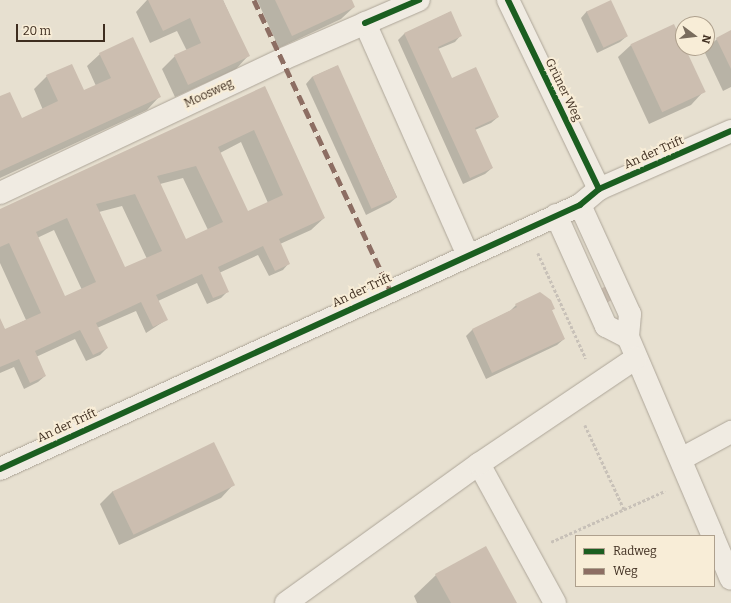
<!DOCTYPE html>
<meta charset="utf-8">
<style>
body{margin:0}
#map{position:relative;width:731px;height:603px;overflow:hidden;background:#e7e0d0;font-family:Bitter,serif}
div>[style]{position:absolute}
.shadow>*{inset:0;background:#0003}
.building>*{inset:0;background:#ccbeb0;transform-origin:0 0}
.path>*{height:2.5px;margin-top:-1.25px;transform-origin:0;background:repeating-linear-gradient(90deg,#c8c1b8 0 3px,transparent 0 5px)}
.roads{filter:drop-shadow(0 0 1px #ada598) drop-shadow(0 0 1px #ada598)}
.minor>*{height:22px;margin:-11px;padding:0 11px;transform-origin:11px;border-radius:11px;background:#f0ebe2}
.quiet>*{height:5px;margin-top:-2.5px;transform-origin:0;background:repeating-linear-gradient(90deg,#8d6e63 0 10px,transparent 0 15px)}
.cycleway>*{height:6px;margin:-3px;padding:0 3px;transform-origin:3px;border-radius:3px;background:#1b5e20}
span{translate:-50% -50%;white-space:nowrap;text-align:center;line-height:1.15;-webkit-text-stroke:4px #f8edd7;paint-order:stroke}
.street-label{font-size:12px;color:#3e2d1f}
.legend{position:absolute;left:575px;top:535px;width:140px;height:52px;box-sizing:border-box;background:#f8edd7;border:1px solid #aea08d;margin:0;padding:5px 7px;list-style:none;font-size:12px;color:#3e2d1f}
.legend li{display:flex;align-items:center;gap:8px;height:20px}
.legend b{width:20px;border:1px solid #aea08d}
.north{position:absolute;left:675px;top:16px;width:40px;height:40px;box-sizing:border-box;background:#f8edd7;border:1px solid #aea08d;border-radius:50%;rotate:105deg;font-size:11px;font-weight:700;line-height:16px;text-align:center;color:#3e2d1f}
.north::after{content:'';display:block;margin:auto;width:14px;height:18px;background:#796c5d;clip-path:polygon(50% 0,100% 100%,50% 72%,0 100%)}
.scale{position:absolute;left:16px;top:24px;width:89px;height:18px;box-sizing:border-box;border:2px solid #3e2d1f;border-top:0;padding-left:5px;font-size:12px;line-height:14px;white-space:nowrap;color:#3e2d1f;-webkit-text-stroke:3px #f8edd7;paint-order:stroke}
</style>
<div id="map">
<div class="shadow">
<i style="clip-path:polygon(147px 0,223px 0,248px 56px,236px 69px,175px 97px,162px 69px,175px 56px,187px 51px,177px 31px,150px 43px,136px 12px)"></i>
<i style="clip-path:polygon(257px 0,351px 0,354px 7px,341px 19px,279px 48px)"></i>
<i style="clip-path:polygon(587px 11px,627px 36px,620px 42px,597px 53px,581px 18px)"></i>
<i style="clip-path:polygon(450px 12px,461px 35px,455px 42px,438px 49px,451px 80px,498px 117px,491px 123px,475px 130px,492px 168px,485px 174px,463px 184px,398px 40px,404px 34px)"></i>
<i style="clip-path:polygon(731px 32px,731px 87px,723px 91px,704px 51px,717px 39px)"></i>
<i style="clip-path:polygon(631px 45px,703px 92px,691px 105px,649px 124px,618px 57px)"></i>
<i style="clip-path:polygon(100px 54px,159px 97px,147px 110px,0 178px,0 97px,22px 120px,43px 110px,34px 89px,47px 76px,83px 91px,96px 86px,87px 66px)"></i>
<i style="clip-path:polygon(337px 66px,397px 197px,390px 203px,366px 215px,306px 84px,312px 77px)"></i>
<i style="clip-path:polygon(evenodd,265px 88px,324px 218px,311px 230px,280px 244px,289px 263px,283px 270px,269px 276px,258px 255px,219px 273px,227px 292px,221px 298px,207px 304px,197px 283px,158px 301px,166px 320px,146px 333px,136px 311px,97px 328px,107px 348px,100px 355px,86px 361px,75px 339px,36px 357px,45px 376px,38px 382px,24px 389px,14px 367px,0 373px,0 320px,5px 330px,26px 320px,0 263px,0 210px,265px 88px,241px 142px,268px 203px,247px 213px,220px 153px,241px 142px,265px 88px,183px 178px,208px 230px,186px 241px,160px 184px,183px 178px,265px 88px,122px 206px,147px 259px,125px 269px,99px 212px,122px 206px,265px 88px,54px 230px,82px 290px,64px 298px,37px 238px,54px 230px)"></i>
<i style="clip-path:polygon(516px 305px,554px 308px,551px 311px,564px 339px,557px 345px,486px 379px,466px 336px,472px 330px,510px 311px)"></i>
<i style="clip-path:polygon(233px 485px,221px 498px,119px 545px,100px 504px,113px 491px)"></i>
<i style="clip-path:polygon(436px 575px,516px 603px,417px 603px,414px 596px)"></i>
</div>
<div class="building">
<i style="clip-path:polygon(148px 0,223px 0,250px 56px,188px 85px,174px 55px,201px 43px,190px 18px,163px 31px)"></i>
<i style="clip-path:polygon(275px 0,352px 0,355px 7px,292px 36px)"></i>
<i style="left:611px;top:0;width:40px;height:27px;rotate:65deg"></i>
<i style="clip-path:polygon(451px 11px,462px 36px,438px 47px,452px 78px,476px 67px,499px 117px,475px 128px,493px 168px,470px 178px,404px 33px)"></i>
<i style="left:674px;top:24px;width:75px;height:48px;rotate:65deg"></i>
<i style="clip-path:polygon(731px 30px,731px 69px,716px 38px)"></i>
<i style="clip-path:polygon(133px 37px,161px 97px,0 171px,0 96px,10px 92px,22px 118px,58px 101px,46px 75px,72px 64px,84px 90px,111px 78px,99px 53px)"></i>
<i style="left:338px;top:65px;width:145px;height:28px;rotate:66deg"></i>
<i style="clip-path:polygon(evenodd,265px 86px,325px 218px,279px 239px,290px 264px,275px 271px,263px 246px,218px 267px,229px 292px,213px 298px,202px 274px,156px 295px,168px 320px,153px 327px,141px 302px,96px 323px,108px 348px,93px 355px,80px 330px,35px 351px,46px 376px,30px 383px,19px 359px,0 367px,0 318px,5px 329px,41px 313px,9px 243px,0 247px,0 209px,265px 86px,254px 130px,283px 195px,248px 211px,218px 147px,254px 130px,265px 86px,196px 166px,223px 222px,186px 239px,157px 176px,196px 166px,265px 86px,135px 194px,162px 251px,125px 267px,96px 204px,135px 194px,265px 86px,67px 218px,96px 282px,65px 296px,36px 232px,67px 218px)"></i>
<i style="left:608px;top:285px;width:15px;height:10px;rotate:62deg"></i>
<i style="clip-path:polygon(540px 292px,551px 300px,555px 309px,552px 310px,565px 339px,492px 373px,472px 329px,517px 307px,515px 304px)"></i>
<i style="left:214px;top:442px;width:48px;height:113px;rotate:64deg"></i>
<i style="clip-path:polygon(486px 546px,517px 603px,451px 603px,435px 574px)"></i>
</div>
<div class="path">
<i style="left:538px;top:253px;width:116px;rotate:65.6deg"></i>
<i style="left:585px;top:425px;width:93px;rotate:65.1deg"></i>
<i style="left:551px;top:542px;width:125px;rotate:-24.1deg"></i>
</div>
<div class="roads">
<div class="minor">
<i style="left:508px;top:0;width:210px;rotate:64.3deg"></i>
<i style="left:365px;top:23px;width:254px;rotate:66.1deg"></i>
<i style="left:0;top:193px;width:313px;rotate:-25.3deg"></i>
<i style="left:283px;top:59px;width:148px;rotate:-23.5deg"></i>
<i style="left:580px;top:205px;width:120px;rotate:65.4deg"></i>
<i style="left:630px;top:314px;width:23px;rotate:95deg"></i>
<i style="left:628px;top:337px;width:216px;rotate:66.9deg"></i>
<i style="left:556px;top:215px;width:122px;rotate:65.8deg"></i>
<i style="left:606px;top:326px;width:25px;rotate:27deg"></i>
<i style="left:681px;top:459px;width:57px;rotate:-28.4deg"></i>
<i style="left:479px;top:464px;width:158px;rotate:61.3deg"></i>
<i style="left:0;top:469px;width:637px;rotate:-24.47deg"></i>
<i style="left:580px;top:205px;width:25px;rotate:-40deg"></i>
<i style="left:599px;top:189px;width:144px;rotate:-23.7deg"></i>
<i style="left:714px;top:539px;width:43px;rotate:67deg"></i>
<i style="left:286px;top:603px;width:238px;rotate:-35.8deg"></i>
<i style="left:479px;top:464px;width:189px;rotate:-34deg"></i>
</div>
</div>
<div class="quiet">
<i style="left:254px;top:0;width:320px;rotate:64.9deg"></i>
</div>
<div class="cycleway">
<i style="left:508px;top:0;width:210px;rotate:64.3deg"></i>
<i style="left:365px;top:23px;width:59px;rotate:-23.1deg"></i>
<i style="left:0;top:469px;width:637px;rotate:-24.47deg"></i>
<i style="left:580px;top:205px;width:25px;rotate:-40deg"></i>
<i style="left:599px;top:189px;width:144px;rotate:-23.7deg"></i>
</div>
<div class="street-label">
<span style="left:563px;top:90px;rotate:64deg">Grüner Weg</span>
<span style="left:209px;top:94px;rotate:-25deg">Moosweg</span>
<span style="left:654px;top:153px;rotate:-24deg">An der Trift</span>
<span style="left:362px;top:291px;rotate:-25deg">An der Trift</span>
<span style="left:67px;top:426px;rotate:-25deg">An der Trift</span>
</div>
<ul class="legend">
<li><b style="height:5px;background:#1b5e20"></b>Radweg</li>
<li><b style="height:5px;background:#8d6e63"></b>Weg</li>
</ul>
<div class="north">N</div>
<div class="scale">20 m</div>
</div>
